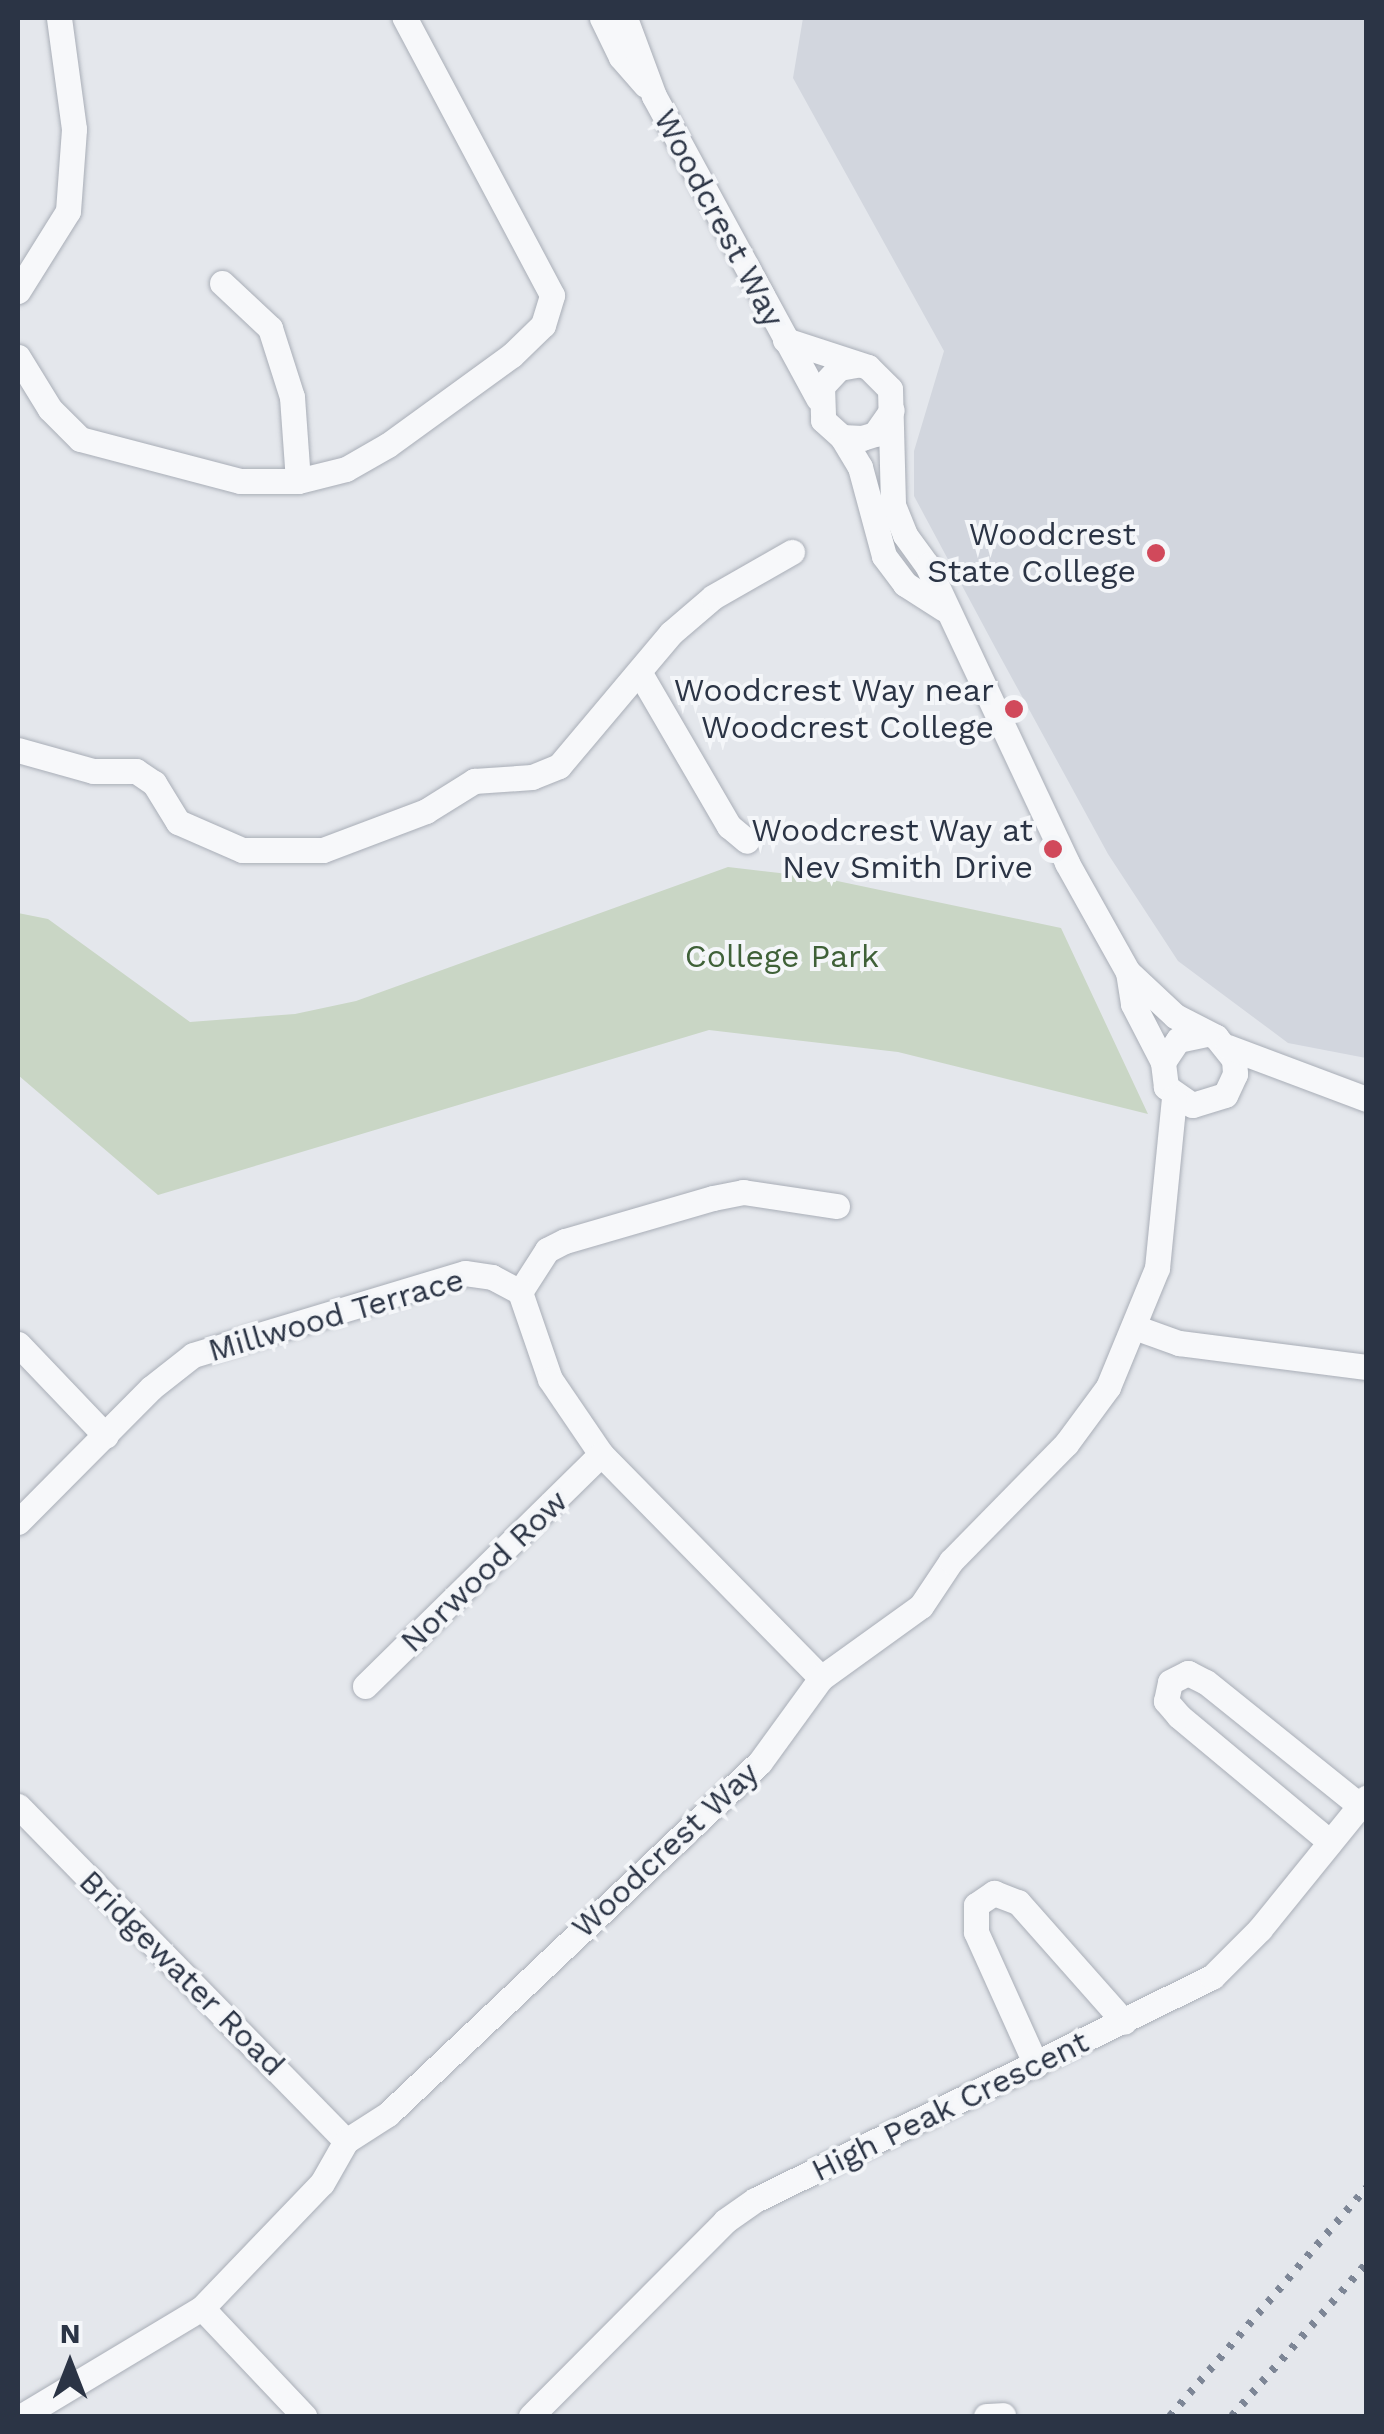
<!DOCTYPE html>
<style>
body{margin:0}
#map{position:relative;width:1384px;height:2434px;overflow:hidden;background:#e4e7ec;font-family:"Work Sans",sans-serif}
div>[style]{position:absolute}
.built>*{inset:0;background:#d2d6de}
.green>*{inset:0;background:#c9d6c5}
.roads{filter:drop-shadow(0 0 2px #a9aeb7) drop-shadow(0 0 2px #a9aeb7)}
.minor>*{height:25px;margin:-12.5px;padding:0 12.5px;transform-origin:12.5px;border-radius:12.5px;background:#f7f8fa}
.rail>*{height:8px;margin-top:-4px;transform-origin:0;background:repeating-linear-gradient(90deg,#7d8696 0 5px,transparent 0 15px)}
.dots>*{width:28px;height:28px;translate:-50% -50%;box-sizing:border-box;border:5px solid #f4f6f9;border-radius:50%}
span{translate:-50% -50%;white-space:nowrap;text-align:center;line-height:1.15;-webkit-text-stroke:8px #f4f6f9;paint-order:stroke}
.street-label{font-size:32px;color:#2b3445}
.poi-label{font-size:32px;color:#2b3445}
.right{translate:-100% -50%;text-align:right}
.park-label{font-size:32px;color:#3f6138}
.frame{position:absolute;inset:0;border:20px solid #2b3445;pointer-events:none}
.north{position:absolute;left:20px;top:2314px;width:100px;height:100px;-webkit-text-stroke:8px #f4f6f9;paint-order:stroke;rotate:0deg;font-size:28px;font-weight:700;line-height:40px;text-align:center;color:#2b3445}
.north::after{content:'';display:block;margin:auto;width:35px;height:45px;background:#2b3445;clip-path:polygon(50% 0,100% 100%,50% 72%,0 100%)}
</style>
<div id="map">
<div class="built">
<i style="clip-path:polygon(803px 18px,1366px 18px,1366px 1058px,1288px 1043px,1178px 961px,1108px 854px,996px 649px,914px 496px,914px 451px,944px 351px,793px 78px)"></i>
</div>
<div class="green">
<i style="clip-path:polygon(728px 867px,823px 878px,1061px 928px,1148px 1114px,898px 1052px,709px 1030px,158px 1195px,18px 1075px,18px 913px,48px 919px,190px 1022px,295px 1014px,356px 1001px)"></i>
</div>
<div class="roads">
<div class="minor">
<i style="left:602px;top:18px;width:43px;rotate:64deg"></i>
<i style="left:621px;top:57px;width:37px;rotate:49deg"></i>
<i style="left:625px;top:18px;width:83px;rotate:69.6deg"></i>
<i style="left:654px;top:96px;width:344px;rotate:61.5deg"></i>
<i style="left:222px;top:283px;width:66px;rotate:43.2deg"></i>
<i style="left:270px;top:328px;width:72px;rotate:72.3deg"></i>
<i style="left:292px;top:397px;width:84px;rotate:85.9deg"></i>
<i style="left:18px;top:291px;width:94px;rotate:-58deg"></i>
<i style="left:68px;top:211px;width:82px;rotate:-85.8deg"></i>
<i style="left:74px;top:129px;width:112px;rotate:-97.7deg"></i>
<i style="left:785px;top:340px;width:87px;rotate:18deg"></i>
<i style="left:868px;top:367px;width:31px;rotate:45deg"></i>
<i style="left:890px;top:389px;width:116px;rotate:88.5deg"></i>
<i style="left:893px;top:505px;width:32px;rotate:68deg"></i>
<i style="left:905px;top:535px;width:37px;rotate:54deg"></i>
<i style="left:927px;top:565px;width:329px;rotate:64.8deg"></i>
<i style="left:1067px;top:863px;width:125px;rotate:60.8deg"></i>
<i style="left:1128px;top:972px;width:32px;rotate:81deg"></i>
<i style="left:1133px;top:1004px;width:65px;rotate:62.7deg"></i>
<i style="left:18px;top:357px;width:61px;rotate:58.4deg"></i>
<i style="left:50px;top:409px;width:42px;rotate:45deg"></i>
<i style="left:80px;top:439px;width:165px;rotate:14.7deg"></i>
<i style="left:240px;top:481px;width:58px"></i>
<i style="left:298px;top:481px;width:49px;rotate:-14deg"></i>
<i style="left:346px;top:469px;width:48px;rotate:-29.7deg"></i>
<i style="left:388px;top:445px;width:153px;rotate:-36deg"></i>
<i style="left:512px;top:355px;width:43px;rotate:-44.1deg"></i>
<i style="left:543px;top:325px;width:31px;rotate:-73deg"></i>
<i style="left:552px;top:295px;width:314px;rotate:-118deg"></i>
<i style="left:856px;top:365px;width:17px;rotate:170deg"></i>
<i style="left:839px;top:368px;width:25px;rotate:133deg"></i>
<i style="left:822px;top:386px;width:34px;rotate:88deg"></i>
<i style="left:823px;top:420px;width:25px;rotate:42deg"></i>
<i style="left:842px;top:437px;width:20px;rotate:3deg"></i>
<i style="left:862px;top:438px;width:14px;rotate:-17deg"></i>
<i style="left:875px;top:434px;width:29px;rotate:-55deg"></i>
<i style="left:842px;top:437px;width:35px;rotate:59deg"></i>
<i style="left:860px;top:467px;width:92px;rotate:74.9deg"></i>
<i style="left:884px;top:556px;width:35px;rotate:53deg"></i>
<i style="left:905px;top:584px;width:46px;rotate:32.7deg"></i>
<i style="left:641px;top:675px;width:175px;rotate:59.8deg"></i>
<i style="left:729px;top:826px;width:23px;rotate:40deg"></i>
<i style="left:18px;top:750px;width:78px;rotate:15.6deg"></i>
<i style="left:93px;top:771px;width:43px"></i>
<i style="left:136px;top:771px;width:22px;rotate:34deg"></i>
<i style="left:154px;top:783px;width:46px;rotate:58.4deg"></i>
<i style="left:178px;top:822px;width:70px;rotate:23.6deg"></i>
<i style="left:242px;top:850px;width:81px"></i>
<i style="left:323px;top:850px;width:110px;rotate:-20.7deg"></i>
<i style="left:426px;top:811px;width:57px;rotate:-32deg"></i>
<i style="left:474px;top:781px;width:58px;rotate:-3.9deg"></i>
<i style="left:532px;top:777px;width:29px;rotate:-22deg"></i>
<i style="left:559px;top:766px;width:174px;rotate:-49.9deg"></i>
<i style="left:671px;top:633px;width:55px;rotate:-40.6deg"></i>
<i style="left:713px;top:597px;width:91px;rotate:-29.7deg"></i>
<i style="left:1128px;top:972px;width:64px;rotate:43.1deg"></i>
<i style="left:1175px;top:1016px;width:46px;rotate:27.1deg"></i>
<i style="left:1216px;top:1037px;width:28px;rotate:51deg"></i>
<i style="left:1234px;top:1059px;width:15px;rotate:86deg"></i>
<i style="left:1235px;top:1074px;width:23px;rotate:115deg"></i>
<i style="left:1225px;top:1095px;width:34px;rotate:163deg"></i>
<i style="left:1192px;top:1105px;width:32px;rotate:-145deg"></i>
<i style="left:1166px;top:1087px;width:25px;rotate:-97deg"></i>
<i style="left:1163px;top:1062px;width:27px;rotate:-56deg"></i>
<i style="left:1178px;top:1040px;width:29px;rotate:-12deg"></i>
<i style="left:1228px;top:1047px;width:147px;rotate:20.6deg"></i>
<i style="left:520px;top:1292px;width:50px;rotate:-57.3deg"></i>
<i style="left:547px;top:1250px;width:20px;rotate:-27deg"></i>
<i style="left:565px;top:1241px;width:154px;rotate:-16.2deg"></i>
<i style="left:713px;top:1198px;width:31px;rotate:-11deg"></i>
<i style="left:743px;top:1192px;width:95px;rotate:8.5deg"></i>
<i style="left:1137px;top:1328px;width:45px;rotate:19.7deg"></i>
<i style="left:1179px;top:1343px;width:189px;rotate:7.3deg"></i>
<i style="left:18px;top:1344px;width:127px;rotate:46.3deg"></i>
<i style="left:18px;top:1522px;width:189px;rotate:-45.2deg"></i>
<i style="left:151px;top:1388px;width:53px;rotate:-38.2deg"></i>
<i style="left:193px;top:1355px;width:284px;rotate:-16.8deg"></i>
<i style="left:465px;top:1273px;width:27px;rotate:8deg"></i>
<i style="left:492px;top:1277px;width:32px;rotate:28deg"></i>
<i style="left:520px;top:1292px;width:92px;rotate:71deg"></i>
<i style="left:550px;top:1379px;width:91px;rotate:55.8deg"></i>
<i style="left:601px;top:1454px;width:314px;rotate:45.5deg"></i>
<i style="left:365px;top:1686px;width:331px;rotate:-44.5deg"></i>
<i style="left:18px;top:1806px;width:469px;rotate:45.6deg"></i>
<i style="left:1330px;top:1842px;width:197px;rotate:-140.2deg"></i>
<i style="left:1179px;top:1716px;width:20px;rotate:-131deg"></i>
<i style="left:1166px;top:1701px;width:19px;rotate:-78deg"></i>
<i style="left:1170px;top:1682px;width:20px;rotate:-27deg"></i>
<i style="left:1188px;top:1673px;width:20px;rotate:27deg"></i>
<i style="left:1206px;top:1682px;width:198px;rotate:38.8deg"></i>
<i style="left:1036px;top:2065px;width:146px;rotate:-114.3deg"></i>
<i style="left:976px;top:1932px;width:27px;rotate:-90deg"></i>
<i style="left:976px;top:1905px;width:22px;rotate:-34deg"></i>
<i style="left:994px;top:1893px;width:26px;rotate:21deg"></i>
<i style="left:1018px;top:1902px;width:160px;rotate:48.5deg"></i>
<i style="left:202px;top:2308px;width:149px;rotate:46.6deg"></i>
<i style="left:22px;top:2416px;width:210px;rotate:-31deg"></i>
<i style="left:202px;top:2308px;width:173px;rotate:-46.2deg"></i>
<i style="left:322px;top:2183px;width:48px;rotate:-60.3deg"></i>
<i style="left:346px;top:2141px;width:50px;rotate:-32.7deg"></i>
<i style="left:388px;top:2114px;width:512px;rotate:-43.42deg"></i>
<i style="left:760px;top:1762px;width:104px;rotate:-54deg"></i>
<i style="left:821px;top:1678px;width:123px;rotate:-35.8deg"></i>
<i style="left:921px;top:1606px;width:54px;rotate:-56.3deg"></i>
<i style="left:951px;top:1561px;width:164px;rotate:-45.5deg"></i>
<i style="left:1066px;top:1444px;width:71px;rotate:-53.6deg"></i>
<i style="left:1108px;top:1387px;width:129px;rotate:-67.6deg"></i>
<i style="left:1157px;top:1268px;width:172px;rotate:-84.3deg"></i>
<i style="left:531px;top:2416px;width:275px;rotate:-45.1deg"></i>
<i style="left:725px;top:2221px;width:37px;rotate:-35deg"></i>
<i style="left:755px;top:2200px;width:509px;rotate:-26.01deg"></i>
<i style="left:1212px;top:1977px;width:68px;rotate:-45deg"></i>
<i style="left:1260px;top:1929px;width:169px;rotate:-51deg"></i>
<i style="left:986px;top:2416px;width:17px;rotate:-3deg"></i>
</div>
</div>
<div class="rail">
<i style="left:1170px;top:2416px;width:301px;rotate:-49.3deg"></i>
<i style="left:1232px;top:2416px;width:203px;rotate:-48.6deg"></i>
</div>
<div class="dots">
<i style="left:1156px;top:553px;background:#d1495b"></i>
<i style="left:1014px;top:709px;background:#d1495b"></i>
<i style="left:1053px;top:849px;background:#d1495b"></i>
</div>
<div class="street-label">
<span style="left:719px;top:218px;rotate:62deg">Woodcrest Way</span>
<span style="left:336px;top:1315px;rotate:-16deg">Millwood Terrace</span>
<span style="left:484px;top:1571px;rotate:-44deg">Norwood Row</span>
<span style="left:665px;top:1850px;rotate:-43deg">Woodcrest Way</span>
<span style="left:182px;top:1973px;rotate:45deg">Bridgewater Road</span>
<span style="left:950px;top:2106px;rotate:-26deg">High Peak Crescent</span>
</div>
<div class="poi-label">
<span class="right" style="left:1136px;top:553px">Woodcrest<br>State College</span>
<span class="right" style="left:994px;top:709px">Woodcrest Way near<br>Woodcrest College</span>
<span class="right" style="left:1033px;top:849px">Woodcrest Way at<br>Nev Smith Drive</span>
</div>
<div class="park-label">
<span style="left:782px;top:956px">College Park</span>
</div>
<div class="frame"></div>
<div class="north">N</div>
</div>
